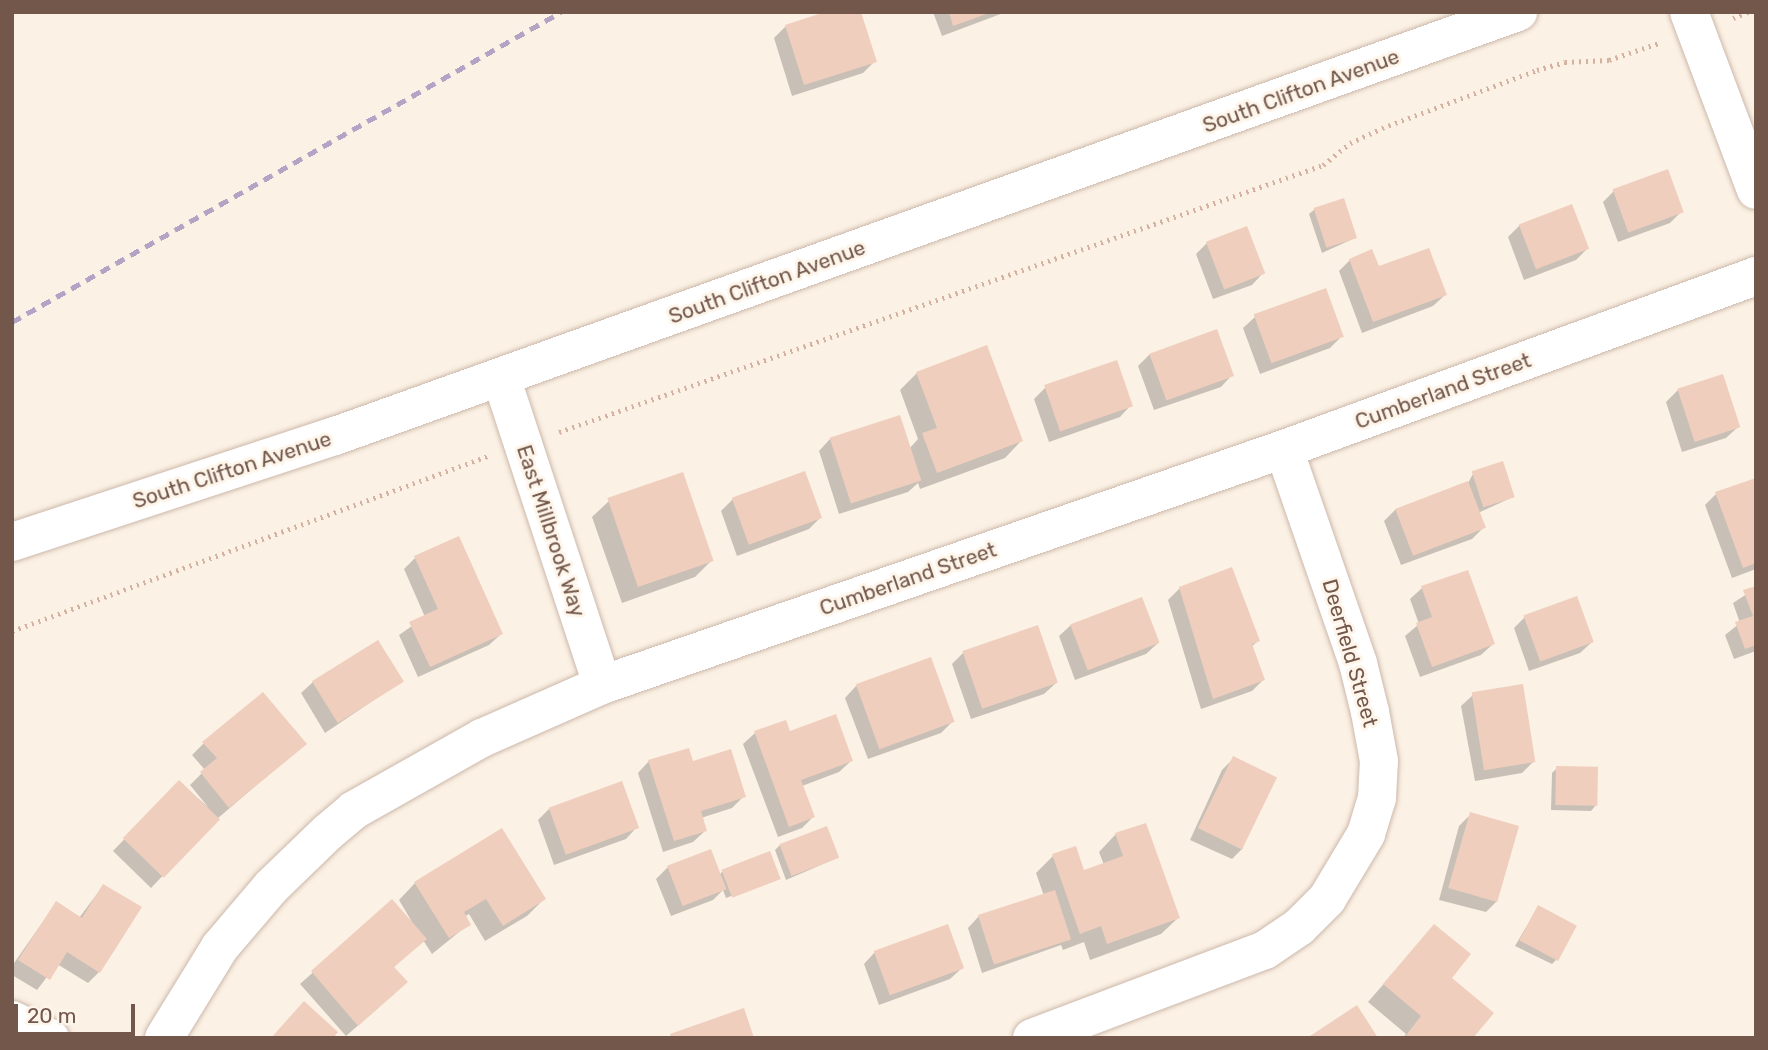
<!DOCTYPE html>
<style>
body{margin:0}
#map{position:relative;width:1768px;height:1050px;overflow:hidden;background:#fbf1e4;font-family:Rubik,sans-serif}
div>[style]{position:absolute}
.shadow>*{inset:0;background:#0003}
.building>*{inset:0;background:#f0cebd;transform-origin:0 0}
.path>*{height:4.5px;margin-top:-2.25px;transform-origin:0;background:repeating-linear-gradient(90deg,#d4b1a0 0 2px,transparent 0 7px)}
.roads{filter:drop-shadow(0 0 2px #ccb8ab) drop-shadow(0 0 2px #ccb8ab)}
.minor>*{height:38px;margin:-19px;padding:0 19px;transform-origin:19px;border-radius:19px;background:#fff}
.rail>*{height:5px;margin-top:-2.5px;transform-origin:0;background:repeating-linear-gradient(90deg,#b3a3c4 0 10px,transparent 0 17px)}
span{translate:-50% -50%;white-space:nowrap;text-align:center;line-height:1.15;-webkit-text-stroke:6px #fef5ea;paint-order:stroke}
.street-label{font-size:21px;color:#73574b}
.frame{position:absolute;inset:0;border:14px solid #73574b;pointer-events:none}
.scale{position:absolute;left:14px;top:1004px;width:121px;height:32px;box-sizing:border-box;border:4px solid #73574b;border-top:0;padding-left:9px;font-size:21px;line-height:24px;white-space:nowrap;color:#73574b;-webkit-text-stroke:5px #fef5ea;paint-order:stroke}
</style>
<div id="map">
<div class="shadow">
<i style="clip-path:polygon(831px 12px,875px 61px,863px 73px,792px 96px,774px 38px,785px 27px)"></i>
<i style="clip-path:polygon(933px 12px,1006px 12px,942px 36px)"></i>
<i style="clip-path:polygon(1614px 191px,1682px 211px,1670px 223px,1618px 242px,1603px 202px)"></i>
<i style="clip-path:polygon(1315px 209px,1355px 238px,1322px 253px,1309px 214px)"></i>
<i style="clip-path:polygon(1520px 225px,1587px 249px,1576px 260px,1524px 280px,1508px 237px)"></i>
<i style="clip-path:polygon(1207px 243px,1263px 273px,1252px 285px,1213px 299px,1196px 254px)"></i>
<i style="clip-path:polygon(1350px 260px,1378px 269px,1445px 295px,1433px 306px,1362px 333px,1339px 271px)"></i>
<i style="clip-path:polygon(1255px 317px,1341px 337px,1330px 348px,1260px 374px,1243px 328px)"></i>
<i style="clip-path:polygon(1150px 354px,1232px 375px,1221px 387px,1154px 410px,1138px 366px)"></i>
<i style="clip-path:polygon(917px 373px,1021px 441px,1005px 458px,920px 489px,918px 483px,908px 492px,839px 514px,819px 451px,830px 439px,909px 449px,918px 439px,900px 390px)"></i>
<i style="clip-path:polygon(1045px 388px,1131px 405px,1120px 417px,1049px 442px,1034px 399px)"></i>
<i style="clip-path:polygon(1678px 390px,1738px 427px,1726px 438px,1682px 452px,1666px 402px)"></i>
<i style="clip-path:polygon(1501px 463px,1513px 497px,1478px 513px,1484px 527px,1472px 539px,1401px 565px,1384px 521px,1396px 509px,1468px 483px,1473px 474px)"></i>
<i style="clip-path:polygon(1756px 480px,1756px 569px,1732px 578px,1705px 505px,1716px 494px)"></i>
<i style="clip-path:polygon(733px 499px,820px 518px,809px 529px,737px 556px,721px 511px)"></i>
<i style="clip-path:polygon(609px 501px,712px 560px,695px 577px,622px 603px,592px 517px)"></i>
<i style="clip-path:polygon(415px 558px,501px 634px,489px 645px,418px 677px,399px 635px,425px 617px,404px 569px)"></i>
<i style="clip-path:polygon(1180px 588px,1258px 641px,1251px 647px,1263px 680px,1252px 691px,1201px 709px,1168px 600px)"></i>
<i style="clip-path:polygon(1422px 588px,1493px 644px,1481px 655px,1420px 677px,1405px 636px,1419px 624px,1410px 599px)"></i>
<i style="clip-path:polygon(1756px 588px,1756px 651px,1734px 659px,1725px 635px,1740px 623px,1733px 603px)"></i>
<i style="clip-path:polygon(1525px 617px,1592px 642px,1580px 653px,1529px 671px,1514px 628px)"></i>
<i style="clip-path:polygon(1071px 625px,1158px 643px,1146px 654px,1075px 680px,1059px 636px)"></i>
<i style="clip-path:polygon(963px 653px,1056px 683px,1044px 694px,971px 719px,952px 664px)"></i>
<i style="clip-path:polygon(402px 681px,325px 733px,301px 693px,313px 682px)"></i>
<i style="clip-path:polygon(856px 686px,953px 721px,941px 733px,868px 759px,845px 698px)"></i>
<i style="clip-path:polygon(1473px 695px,1534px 761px,1522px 773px,1475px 781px,1461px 706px)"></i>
<i style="clip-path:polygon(755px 733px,789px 733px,851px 761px,839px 772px,802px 786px,813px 817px,802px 828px,778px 837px,743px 744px)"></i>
<i style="clip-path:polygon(204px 743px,304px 744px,217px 819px,151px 888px,113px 851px,179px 782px,208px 807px,190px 785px,205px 770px,192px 755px)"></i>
<i style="clip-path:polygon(1234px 758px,1243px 848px,1232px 859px,1190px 840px,1222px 770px)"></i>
<i style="clip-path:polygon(649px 761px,691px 763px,744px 796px,732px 808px,701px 818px,705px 831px,693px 842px,663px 852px,638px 773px)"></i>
<i style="clip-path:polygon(1557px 768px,1596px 805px,1591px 811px,1551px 810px,1552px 773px)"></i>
<i style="clip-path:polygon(549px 809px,637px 827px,626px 839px,554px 865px,538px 820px)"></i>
<i style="clip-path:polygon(1471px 814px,1497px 901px,1486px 912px,1439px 900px,1459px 826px)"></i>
<i style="clip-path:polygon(1145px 825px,1178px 918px,1161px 934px,1090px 960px,1084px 942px,1063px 950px,1061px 945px,982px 973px,968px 928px,979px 916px,1044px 896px,1036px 873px,1053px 856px,1074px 848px,1083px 873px,1104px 865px,1099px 852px,1115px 835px)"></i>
<i style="clip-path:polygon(780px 845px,837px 858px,786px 880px,775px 850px)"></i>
<i style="clip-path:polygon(668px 867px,719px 875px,723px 871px,779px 878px,726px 898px,723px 890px,713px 900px,671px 916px,656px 879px)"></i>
<i style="clip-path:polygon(415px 883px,544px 899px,527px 916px,485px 941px,469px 914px,464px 917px,469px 924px,432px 954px,423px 940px,393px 968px,394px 994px,346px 1036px,300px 984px,392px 902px,412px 922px,399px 900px)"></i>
<i style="clip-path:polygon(103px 886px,99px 972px,88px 983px,57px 964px,37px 990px,12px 975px,12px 966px,56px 903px,79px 918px)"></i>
<i style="clip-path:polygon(1538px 907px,1557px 959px,1552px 964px,1515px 946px)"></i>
<i style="clip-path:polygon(1434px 926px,1450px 978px,1471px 1038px,1403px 1038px,1406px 1034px,1368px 1002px)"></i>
<i style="clip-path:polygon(875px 952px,962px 968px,950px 979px,879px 1005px,864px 964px)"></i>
</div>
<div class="building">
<i style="clip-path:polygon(825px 12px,861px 12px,877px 62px,804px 85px,785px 25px)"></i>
<i style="clip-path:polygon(949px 12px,989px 12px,989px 13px,953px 26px)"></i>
<i style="left:1668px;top:169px;width:46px;height:59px;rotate:70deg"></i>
<i style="left:1344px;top:198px;width:42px;height:32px;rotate:72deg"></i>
<i style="left:1572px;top:204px;width:48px;height:57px;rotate:69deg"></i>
<i style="left:1247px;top:226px;width:51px;height:44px;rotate:69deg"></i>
<i style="clip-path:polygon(1429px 248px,1447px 295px,1373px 322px,1349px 259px,1372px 249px,1379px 266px)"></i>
<i style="left:1326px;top:288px;width:52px;height:77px;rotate:70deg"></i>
<i style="left:1217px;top:329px;width:50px;height:72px;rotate:70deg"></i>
<i style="clip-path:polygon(987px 345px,1023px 441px,937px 473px,922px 433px,937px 428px,916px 372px)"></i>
<i style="left:1117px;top:360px;width:49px;height:77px;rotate:71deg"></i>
<i style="left:1723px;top:374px;width:56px;height:48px;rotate:72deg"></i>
<i style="left:900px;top:415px;width:69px;height:74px;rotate:72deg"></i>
<i style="left:1503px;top:461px;width:38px;height:33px;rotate:72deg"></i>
<i style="left:805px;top:471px;width:50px;height:78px;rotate:70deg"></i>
<i style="left:683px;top:472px;width:94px;height:80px;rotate:71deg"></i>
<i style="clip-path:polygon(1756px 478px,1756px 563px,1743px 568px,1715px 492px)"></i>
<i style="left:1468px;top:481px;width:50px;height:78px;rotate:69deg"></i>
<i style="clip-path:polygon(459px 536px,503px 634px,430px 667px,409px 622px,438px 609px,414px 556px)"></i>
<i style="clip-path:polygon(1232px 567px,1260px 641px,1252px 644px,1265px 680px,1213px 699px,1179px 587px)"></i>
<i style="clip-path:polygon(1468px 570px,1495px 644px,1432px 667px,1416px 623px,1432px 617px,1421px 586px)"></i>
<i style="clip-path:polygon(1756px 586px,1756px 645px,1745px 649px,1735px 622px,1753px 616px,1743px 590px)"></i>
<i style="left:1577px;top:596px;width:49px;height:57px;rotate:70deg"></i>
<i style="left:1142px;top:597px;width:49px;height:77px;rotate:69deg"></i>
<i style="left:1038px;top:625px;width:61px;height:80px;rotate:71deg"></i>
<i style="left:378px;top:640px;width:49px;height:78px;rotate:58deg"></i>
<i style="left:931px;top:657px;width:69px;height:80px;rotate:70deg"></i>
<i style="left:1523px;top:684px;width:79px;height:52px;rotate:81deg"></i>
<i style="clip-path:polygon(263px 692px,307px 744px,229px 808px,200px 772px,217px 758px,202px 742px)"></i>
<i style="clip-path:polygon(836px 714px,853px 761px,801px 780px,815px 817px,789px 827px,754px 731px,786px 720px,790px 731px)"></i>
<i style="clip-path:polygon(689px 748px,693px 761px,731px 749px,746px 797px,701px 811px,707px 831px,674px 841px,648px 760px)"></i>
<i style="left:1233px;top:756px;width:49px;height:80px;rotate:26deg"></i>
<i style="left:1556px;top:766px;width:42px;height:39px;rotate:1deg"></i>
<i style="left:179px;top:780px;width:57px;height:81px;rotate:44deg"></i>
<i style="left:622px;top:781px;width:50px;height:78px;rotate:70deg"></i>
<i style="left:1470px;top:812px;width:51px;height:79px;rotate:16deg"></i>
<i style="clip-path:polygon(1146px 823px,1180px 918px,1107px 944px,1101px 926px,1080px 934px,1052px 854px,1076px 846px,1084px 870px,1123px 856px,1115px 833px)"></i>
<i style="left:827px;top:826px;width:34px;height:51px;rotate:69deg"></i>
<i style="clip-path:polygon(502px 828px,546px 899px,503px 926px,486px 899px,464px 912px,471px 925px,449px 938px,414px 882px)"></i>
<i style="left:711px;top:849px;width:43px;height:47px;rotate:69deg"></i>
<i style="left:770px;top:851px;width:30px;height:52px;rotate:69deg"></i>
<i style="clip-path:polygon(103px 884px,142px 907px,100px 973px,67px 952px,50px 980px,18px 960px,56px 901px,82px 918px)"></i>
<i style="left:1055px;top:890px;width:52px;height:81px;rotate:72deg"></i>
<i style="clip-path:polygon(392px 899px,427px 939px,394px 967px,408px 982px,358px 1026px,311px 971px)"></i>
<i style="left:1538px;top:905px;width:44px;height:40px;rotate:28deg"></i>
<i style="left:948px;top:924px;width:47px;height:79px;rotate:70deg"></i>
<i style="clip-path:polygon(1434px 924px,1471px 954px,1452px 978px,1494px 1013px,1473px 1038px,1404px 1038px,1421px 1016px,1383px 984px)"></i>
<i style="clip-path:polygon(304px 1001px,338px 1032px,333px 1038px,271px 1038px)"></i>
<i style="clip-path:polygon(1357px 1005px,1378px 1038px,1307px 1038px)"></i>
<i style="clip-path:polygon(744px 1008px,754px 1038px,671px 1038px,670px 1034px)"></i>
</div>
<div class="path">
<i style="left:1733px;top:18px;width:16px;rotate:-22deg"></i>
<i style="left:559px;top:432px;width:809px;rotate:-19.26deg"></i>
<i style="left:1323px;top:165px;width:35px;rotate:-39deg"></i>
<i style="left:1350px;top:143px;width:35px;rotate:-25deg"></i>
<i style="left:1382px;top:128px;width:165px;rotate:-20.5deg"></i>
<i style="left:1537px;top:70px;width:29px;rotate:-16deg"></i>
<i style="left:1565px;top:62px;width:44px;rotate:-2.6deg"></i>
<i style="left:1609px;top:60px;width:53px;rotate:-18.8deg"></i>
<i style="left:12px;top:631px;width:507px;rotate:-20.19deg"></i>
</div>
<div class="roads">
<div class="minor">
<i style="left:1689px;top:12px;width:190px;rotate:69.4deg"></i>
<i style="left:501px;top:377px;width:324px;rotate:71.8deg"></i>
<i style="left:12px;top:542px;width:340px;rotate:-18.2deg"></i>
<i style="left:335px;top:436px;width:1257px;rotate:-19.72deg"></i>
<i style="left:12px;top:1020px;width:42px;rotate:25.3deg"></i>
<i style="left:164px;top:1038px;width:107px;rotate:-58.4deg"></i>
<i style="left:220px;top:947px;width:79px;rotate:-49.6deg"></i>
<i style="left:271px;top:887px;width:79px;rotate:-44deg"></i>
<i style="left:328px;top:832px;width:34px;rotate:-40deg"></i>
<i style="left:354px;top:810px;width:147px;rotate:-29.4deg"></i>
<i style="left:482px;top:738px;width:131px;rotate:-23.8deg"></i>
<i style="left:602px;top:685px;width:722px;rotate:-19.09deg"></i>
<i style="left:1284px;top:449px;width:503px;rotate:-20.13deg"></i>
<i style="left:1032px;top:1038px;width:249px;rotate:-20.7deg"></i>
<i style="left:1265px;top:950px;width:41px;rotate:-34.1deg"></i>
<i style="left:1299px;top:927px;width:40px;rotate:-45deg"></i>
<i style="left:1327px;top:899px;width:76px;rotate:-59deg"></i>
<i style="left:1366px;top:834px;width:38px;rotate:-73deg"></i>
<i style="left:1377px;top:798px;width:37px;rotate:-87deg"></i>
<i style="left:1379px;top:761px;width:50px;rotate:-100.4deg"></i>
<i style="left:1370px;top:712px;width:50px;rotate:-103.8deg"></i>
<i style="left:1358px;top:663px;width:226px;rotate:-109.1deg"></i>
</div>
</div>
<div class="rail">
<i style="left:12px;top:322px;width:630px;rotate:-29.45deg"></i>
</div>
<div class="street-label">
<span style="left:1301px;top:91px;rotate:-20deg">South Clifton Avenue</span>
<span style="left:767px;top:282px;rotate:-20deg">South Clifton Avenue</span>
<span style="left:1443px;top:391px;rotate:-20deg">Cumberland Street</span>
<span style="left:232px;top:470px;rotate:-18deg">South Clifton Avenue</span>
<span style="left:551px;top:531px;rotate:72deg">East Millbrook Way</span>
<span style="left:908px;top:579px;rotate:-19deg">Cumberland Street</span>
<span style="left:1350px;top:653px;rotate:74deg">Deerfield Street</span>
</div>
<div class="frame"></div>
<div class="scale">20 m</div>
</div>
